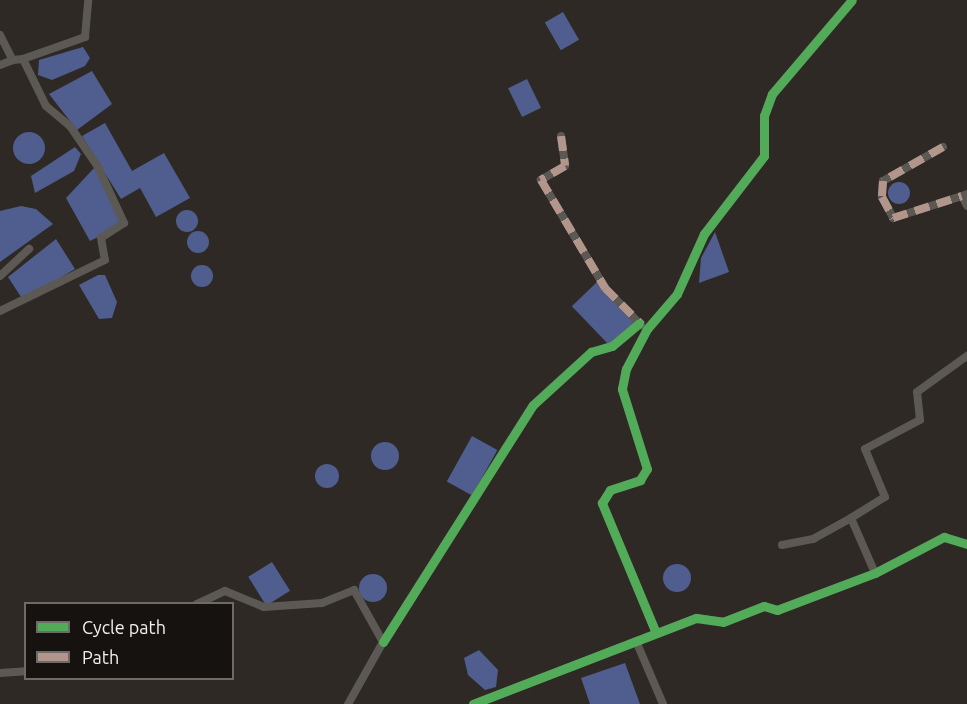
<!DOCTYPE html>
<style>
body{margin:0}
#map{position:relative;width:967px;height:704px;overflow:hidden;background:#2e2924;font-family:Ubuntu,sans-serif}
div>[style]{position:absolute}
.water>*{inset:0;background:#4f5e8e;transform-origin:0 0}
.round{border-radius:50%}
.minor>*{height:8px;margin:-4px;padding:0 4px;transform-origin:4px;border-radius:4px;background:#5c5854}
.quiet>*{height:8px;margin-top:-4px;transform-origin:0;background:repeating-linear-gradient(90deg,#b2968c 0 15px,transparent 0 23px)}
.cycleway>*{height:9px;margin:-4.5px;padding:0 4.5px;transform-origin:4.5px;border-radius:4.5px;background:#51ab58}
span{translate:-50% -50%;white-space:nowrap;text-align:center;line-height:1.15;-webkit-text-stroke:6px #16120f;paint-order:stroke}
.legend{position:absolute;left:24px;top:602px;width:210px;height:78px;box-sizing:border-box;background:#16120f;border:2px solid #6f6a67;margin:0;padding:8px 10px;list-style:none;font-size:18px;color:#f5efea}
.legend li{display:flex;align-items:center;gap:12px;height:30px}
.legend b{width:30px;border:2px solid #6f6a67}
</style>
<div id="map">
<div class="water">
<i style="left:563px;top:12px;width:32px;height:21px;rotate:60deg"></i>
<i style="clip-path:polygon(83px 47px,90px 58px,85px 66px,52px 80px,38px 75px,39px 60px)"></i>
<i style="clip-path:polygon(92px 71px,112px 104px,77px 130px,49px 94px)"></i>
<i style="left:527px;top:79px;width:32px;height:21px;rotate:64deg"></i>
<i style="clip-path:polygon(105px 123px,132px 171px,164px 153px,190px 198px,156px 217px,140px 188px,121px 199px,82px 136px)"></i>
<i class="round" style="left:13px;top:132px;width:32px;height:32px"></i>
<i style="clip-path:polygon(75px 147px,81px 154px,74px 171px,35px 193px,31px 176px)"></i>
<i style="clip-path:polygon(95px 167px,122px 225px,90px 241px,66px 198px)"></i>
<i class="round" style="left:888px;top:182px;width:22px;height:22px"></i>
<i style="clip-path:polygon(21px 206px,36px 209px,53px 224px,0 262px,0 211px)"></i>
<i class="round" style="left:176px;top:210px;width:22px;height:22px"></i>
<i class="round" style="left:187px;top:231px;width:22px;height:22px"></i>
<i style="clip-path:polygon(715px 232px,729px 272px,699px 283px,701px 258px)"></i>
<i style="clip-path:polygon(56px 239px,75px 269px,23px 300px,8px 277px)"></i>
<i class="round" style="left:191px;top:265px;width:22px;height:22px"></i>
<i style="clip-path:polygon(98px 275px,105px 275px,117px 302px,112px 318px,99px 319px,79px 285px)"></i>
<i style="left:597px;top:282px;width:55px;height:35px;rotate:46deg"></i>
<i style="left:472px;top:436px;width:29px;height:52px;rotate:29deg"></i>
<i class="round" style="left:371px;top:442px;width:28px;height:28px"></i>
<i class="round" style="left:315px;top:464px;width:24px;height:24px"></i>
<i style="left:272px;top:562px;width:34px;height:28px;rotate:58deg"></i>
<i class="round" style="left:663px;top:564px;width:28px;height:28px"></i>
<i class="round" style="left:359px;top:574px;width:28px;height:28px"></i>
<i style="clip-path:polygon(479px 650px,498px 670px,496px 687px,485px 690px,468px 675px,464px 658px)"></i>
<i style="clip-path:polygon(625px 663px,640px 704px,590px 704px,581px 678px)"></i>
</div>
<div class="minor">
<i style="left:0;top:35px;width:28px;rotate:63deg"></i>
<i style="left:13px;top:60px;width:10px;rotate:-6deg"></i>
<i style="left:23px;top:59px;width:52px;rotate:63.9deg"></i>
<i style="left:46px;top:106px;width:31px;rotate:40deg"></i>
<i style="left:70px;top:126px;width:50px;rotate:55.7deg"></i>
<i style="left:98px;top:167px;width:62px;rotate:65.1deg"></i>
<i style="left:124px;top:223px;width:27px;rotate:147deg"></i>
<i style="left:101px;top:238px;width:22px;rotate:80deg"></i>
<i style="left:105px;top:260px;width:117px;rotate:154.1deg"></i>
<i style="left:23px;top:59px;width:66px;rotate:-19.5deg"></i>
<i style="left:85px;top:37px;width:37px;rotate:-85deg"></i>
<i style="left:0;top:65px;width:14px;rotate:-21deg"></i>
<i style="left:561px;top:136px;width:30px;rotate:82deg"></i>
<i style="left:565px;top:166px;width:28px;rotate:150deg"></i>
<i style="left:541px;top:180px;width:126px;rotate:59.3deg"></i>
<i style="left:605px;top:288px;width:52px;rotate:45.8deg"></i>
<i style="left:943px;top:147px;width:69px;rotate:150.5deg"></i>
<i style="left:883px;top:181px;width:16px;rotate:94deg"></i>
<i style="left:882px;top:197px;width:24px;rotate:62deg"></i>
<i style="left:893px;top:218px;width:72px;rotate:-17.7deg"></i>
<i style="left:967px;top:194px;width:5px;rotate:158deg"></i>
<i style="left:962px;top:196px;width:11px;rotate:63deg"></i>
<i style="left:0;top:276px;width:40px;rotate:-43deg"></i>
<i style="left:782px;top:545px;width:32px;rotate:-11deg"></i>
<i style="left:813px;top:539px;width:43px;rotate:-28.9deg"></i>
<i style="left:875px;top:573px;width:60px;rotate:-113.6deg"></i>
<i style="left:851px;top:518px;width:40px;rotate:-32deg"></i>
<i style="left:885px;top:497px;width:52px;rotate:-112.6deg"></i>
<i style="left:865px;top:449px;width:62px;rotate:-27.8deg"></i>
<i style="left:920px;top:420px;width:28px;rotate:-96deg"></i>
<i style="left:917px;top:392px;width:62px;rotate:-35.8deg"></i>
<i style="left:197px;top:604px;width:31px;rotate:-25deg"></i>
<i style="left:225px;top:591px;width:42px;rotate:22.3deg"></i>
<i style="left:264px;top:607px;width:58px;rotate:-3.9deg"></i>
<i style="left:322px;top:603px;width:35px;rotate:-22deg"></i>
<i style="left:354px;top:590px;width:60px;rotate:60.9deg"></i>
<i style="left:383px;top:642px;width:71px;rotate:119.4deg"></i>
<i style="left:656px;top:633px;width:141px;rotate:-112.6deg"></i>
<i style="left:602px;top:503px;width:15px;rotate:-58deg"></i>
<i style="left:610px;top:490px;width:32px;rotate:-18deg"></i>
<i style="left:640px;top:480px;width:13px;rotate:-58deg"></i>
<i style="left:647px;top:469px;width:84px;rotate:-107.4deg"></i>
<i style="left:622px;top:389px;width:20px;rotate:-79deg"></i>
<i style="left:626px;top:369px;width:45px;rotate:-62.3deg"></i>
<i style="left:647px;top:329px;width:46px;rotate:-49.4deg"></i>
<i style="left:677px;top:294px;width:66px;rotate:-65.8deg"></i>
<i style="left:704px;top:234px;width:98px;rotate:-52.4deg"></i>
<i style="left:764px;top:156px;width:40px;rotate:-90deg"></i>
<i style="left:764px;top:116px;width:23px;rotate:-70deg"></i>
<i style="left:772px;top:94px;width:123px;rotate:-49.6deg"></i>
<i style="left:636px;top:641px;width:69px;rotate:66.8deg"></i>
<i style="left:383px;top:642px;width:280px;rotate:-57.7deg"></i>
<i style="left:533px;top:405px;width:79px;rotate:-42.4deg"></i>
<i style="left:591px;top:352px;width:22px;rotate:-16deg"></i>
<i style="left:612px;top:346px;width:35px;rotate:-40deg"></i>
<i style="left:0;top:673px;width:26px;rotate:-4deg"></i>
<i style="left:473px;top:704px;width:239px;rotate:-21.1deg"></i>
<i style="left:696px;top:618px;width:27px;rotate:8deg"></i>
<i style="left:723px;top:622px;width:44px;rotate:-21.3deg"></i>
<i style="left:764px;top:606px;width:14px;rotate:17deg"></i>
<i style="left:777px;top:610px;width:105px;rotate:-20.7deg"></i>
<i style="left:875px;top:573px;width:78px;rotate:-27.6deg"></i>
<i style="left:944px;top:537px;width:24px;rotate:17deg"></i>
</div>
<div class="quiet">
<i style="left:561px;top:136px;width:30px;rotate:82deg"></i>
<i style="left:565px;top:166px;width:28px;rotate:150deg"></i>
<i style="left:541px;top:180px;width:126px;rotate:59.3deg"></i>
<i style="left:605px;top:288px;width:52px;rotate:45deg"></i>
<i style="left:943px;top:147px;width:69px;rotate:150.5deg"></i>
<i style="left:883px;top:181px;width:16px;rotate:94deg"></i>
<i style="left:882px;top:197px;width:24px;rotate:62deg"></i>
<i style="left:893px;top:218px;width:72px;rotate:-17.7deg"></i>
</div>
<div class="cycleway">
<i style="left:656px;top:633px;width:141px;rotate:-112.6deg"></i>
<i style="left:602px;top:503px;width:15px;rotate:-58deg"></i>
<i style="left:610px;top:490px;width:32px;rotate:-18deg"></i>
<i style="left:640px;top:480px;width:13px;rotate:-58deg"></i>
<i style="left:647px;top:469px;width:84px;rotate:-107.4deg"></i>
<i style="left:622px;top:389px;width:20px;rotate:-79deg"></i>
<i style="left:626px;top:369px;width:45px;rotate:-62.3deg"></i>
<i style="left:647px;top:329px;width:46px;rotate:-49.4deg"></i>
<i style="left:677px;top:294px;width:66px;rotate:-65.8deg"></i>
<i style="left:704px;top:234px;width:98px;rotate:-52.4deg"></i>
<i style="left:764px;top:156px;width:40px;rotate:-90deg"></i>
<i style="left:764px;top:116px;width:23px;rotate:-70deg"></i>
<i style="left:772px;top:94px;width:123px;rotate:-49.6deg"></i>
<i style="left:383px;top:642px;width:280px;rotate:-57.7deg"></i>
<i style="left:533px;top:405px;width:79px;rotate:-42.4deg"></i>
<i style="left:591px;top:352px;width:22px;rotate:-16deg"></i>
<i style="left:612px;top:346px;width:35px;rotate:-40deg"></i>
<i style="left:473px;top:704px;width:239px;rotate:-21.1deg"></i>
<i style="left:696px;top:618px;width:27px;rotate:8deg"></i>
<i style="left:723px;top:622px;width:44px;rotate:-21.3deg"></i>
<i style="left:764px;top:606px;width:14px;rotate:17deg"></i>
<i style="left:777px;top:610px;width:105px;rotate:-20.7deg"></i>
<i style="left:875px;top:573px;width:78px;rotate:-27.6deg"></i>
<i style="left:944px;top:537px;width:24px;rotate:17deg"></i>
</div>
<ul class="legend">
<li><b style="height:8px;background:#51ab58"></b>Cycle path</li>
<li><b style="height:8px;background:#b2968c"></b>Path</li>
</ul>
</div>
